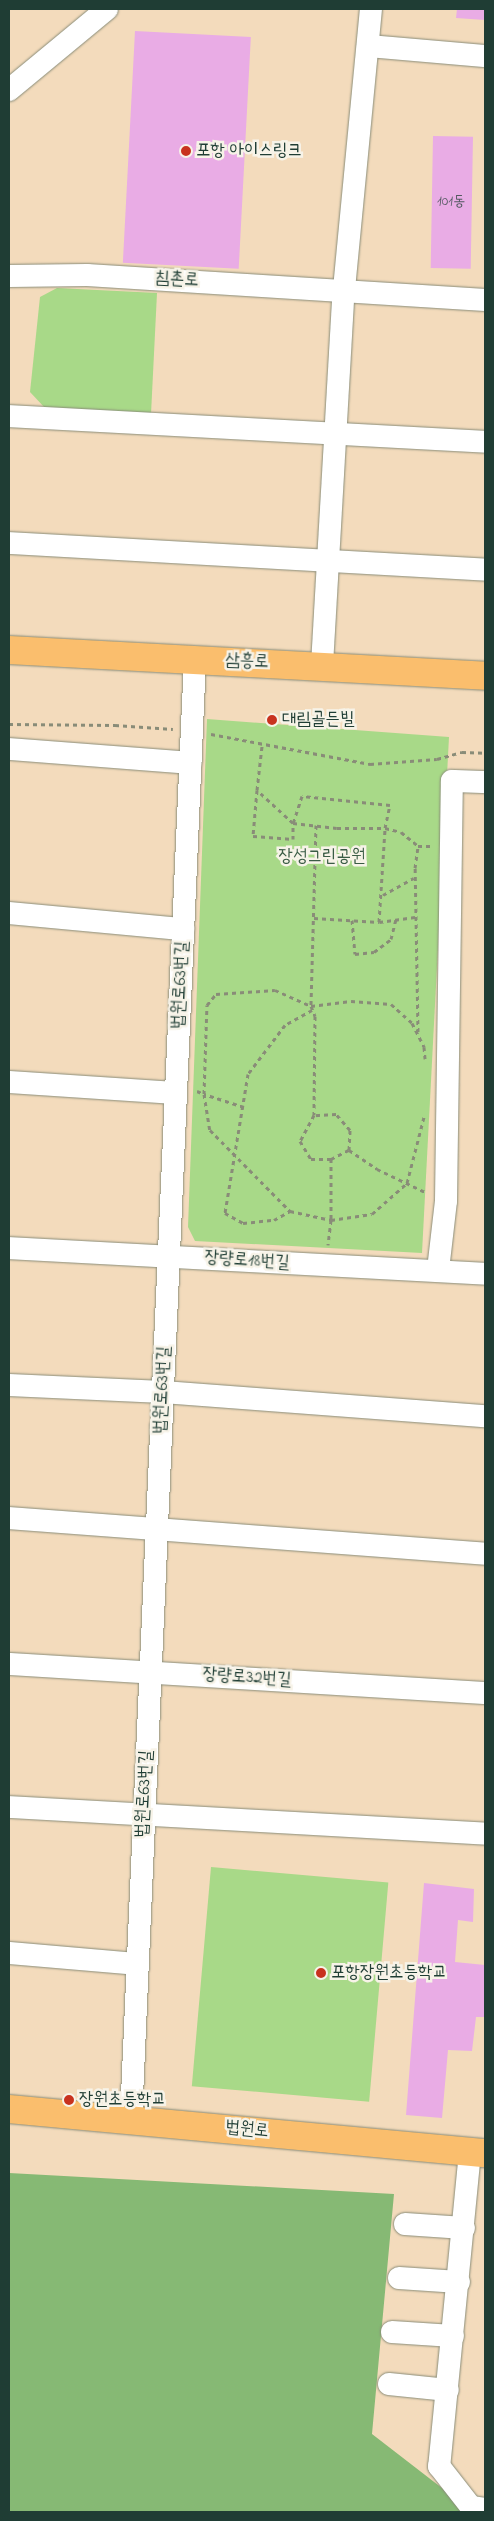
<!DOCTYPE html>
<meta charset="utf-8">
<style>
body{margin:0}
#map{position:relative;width:494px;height:2521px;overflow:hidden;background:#f3dbbc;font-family:"Indie Flower","Poor Story",sans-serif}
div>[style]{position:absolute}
.green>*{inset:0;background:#a8d988;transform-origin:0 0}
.forest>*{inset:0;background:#86b974}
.building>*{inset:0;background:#e9ace5;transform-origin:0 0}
.path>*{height:3px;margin-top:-1.5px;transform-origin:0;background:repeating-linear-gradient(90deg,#898c78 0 4px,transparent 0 8px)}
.roads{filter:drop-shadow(0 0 1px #898c78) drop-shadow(0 0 1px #898c78)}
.minor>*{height:22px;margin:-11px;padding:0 11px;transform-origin:11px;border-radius:11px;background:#fff}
.major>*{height:28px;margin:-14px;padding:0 14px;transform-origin:14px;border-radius:14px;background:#fabe6d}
.dots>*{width:14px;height:14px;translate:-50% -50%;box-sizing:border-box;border:2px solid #f7f3e8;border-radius:50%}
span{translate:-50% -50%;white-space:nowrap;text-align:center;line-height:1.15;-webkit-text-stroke:5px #f7f3e8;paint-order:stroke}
.number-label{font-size:15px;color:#525960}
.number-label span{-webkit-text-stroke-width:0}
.poi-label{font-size:18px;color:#1f3d34}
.left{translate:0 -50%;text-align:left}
.street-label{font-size:18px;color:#1f3d34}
.park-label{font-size:18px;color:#3a5c45}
.frame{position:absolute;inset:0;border:10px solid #1f3d34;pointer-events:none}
</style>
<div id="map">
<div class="green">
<i style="clip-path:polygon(57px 288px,157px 293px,151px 414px,45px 408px,30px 392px,40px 297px)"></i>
<i style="clip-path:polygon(207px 719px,449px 737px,422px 1253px,195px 1241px,188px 1227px)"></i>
<i style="left:211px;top:1867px;width:178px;height:220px;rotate:5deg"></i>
</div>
<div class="forest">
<i style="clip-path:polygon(9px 2173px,394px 2194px,372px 2434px,473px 2512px,9px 2512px)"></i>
</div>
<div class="building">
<i style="clip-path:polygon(457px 9px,485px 9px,485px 20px,456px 18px)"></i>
<i style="left:135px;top:31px;width:116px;height:232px;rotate:3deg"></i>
<i style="left:433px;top:136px;width:40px;height:132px;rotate:1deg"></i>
<i style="clip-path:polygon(424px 1883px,474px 1889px,473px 1922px,458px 1920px,455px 1962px,485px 1965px,485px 2017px,476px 2017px,472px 2051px,448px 2050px,442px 2118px,406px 2115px)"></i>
</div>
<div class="path">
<i style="left:9px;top:724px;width:106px;rotate:0.5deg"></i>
<i style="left:115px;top:725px;width:58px;rotate:3.9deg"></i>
<i style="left:211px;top:734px;width:162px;rotate:10.7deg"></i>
<i style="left:370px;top:764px;width:67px;rotate:-4.3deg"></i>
<i style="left:437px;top:759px;width:26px;rotate:-16deg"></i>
<i style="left:462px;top:752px;width:23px;rotate:2deg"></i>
<i style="left:257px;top:790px;width:46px;rotate:95deg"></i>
<i style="left:253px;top:836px;width:40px;rotate:4.3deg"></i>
<i style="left:293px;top:839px;width:16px;rotate:-90deg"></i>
<i style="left:293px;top:823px;width:44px;rotate:6.5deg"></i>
<i style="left:337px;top:828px;width:48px"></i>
<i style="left:385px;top:828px;width:24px;rotate:-78deg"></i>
<i style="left:390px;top:805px;width:88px;rotate:-174.2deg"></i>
<i style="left:302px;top:796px;width:28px;rotate:108deg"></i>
<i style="left:293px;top:823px;width:49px;rotate:-137.5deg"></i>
<i style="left:257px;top:790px;width:44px;rotate:-83.5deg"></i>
<i style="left:316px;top:825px;width:181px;rotate:91.6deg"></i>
<i style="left:311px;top:1006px;width:40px;rotate:-7.1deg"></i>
<i style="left:351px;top:1001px;width:40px;rotate:4.3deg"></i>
<i style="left:391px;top:1004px;width:28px;rotate:42deg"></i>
<i style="left:412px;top:1023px;width:27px;rotate:63deg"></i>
<i style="left:424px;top:1047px;width:12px;rotate:85deg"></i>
<i style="left:383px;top:895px;width:35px;rotate:-29deg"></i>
<i style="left:415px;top:917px;width:36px;rotate:172deg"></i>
<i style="left:379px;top:922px;width:94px;rotate:-86.3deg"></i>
<i style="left:385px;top:828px;width:16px;rotate:14deg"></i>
<i style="left:401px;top:832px;width:22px;rotate:39deg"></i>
<i style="left:314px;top:918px;width:65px;rotate:3.5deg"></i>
<i style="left:352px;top:920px;width:34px;rotate:85deg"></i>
<i style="left:355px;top:954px;width:19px;rotate:-6deg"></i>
<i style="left:374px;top:952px;width:21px;rotate:-37deg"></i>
<i style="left:391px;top:939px;width:21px;rotate:-76deg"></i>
<i style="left:312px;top:1010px;width:31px;rotate:151deg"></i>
<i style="left:285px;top:1025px;width:61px;rotate:127.1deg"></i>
<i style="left:248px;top:1074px;width:141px;rotate:99.4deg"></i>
<i style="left:225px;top:1213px;width:21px;rotate:29deg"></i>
<i style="left:243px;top:1223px;width:31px;rotate:-6deg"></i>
<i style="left:274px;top:1220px;width:18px;rotate:-29deg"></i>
<i style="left:290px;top:1211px;width:42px;rotate:12.4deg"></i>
<i style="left:331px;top:1220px;width:25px;rotate:97deg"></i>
<i style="left:418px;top:1032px;width:164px;rotate:-91deg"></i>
<i style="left:415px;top:868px;width:22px;rotate:-82deg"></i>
<i style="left:418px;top:846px;width:12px"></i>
<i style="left:197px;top:1091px;width:8px;rotate:23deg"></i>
<i style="left:204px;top:1094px;width:89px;rotate:-88.1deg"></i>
<i style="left:207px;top:1005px;width:14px;rotate:-51deg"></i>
<i style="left:216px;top:994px;width:59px;rotate:-3.9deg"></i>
<i style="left:275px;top:990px;width:39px;rotate:24deg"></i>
<i style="left:311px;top:1006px;width:11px;rotate:68deg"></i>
<i style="left:315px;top:1016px;width:99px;rotate:90.6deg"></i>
<i style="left:314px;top:1115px;width:30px;rotate:118deg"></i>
<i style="left:300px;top:1141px;width:21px;rotate:59deg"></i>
<i style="left:311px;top:1159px;width:20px"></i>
<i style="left:331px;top:1159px;width:20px;rotate:-27deg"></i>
<i style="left:349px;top:1150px;width:20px;rotate:-87deg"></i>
<i style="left:350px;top:1130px;width:21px;rotate:-131deg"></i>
<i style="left:336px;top:1114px;width:22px;rotate:177deg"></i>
<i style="left:244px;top:1107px;width:42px;rotate:-162deg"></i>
<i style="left:204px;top:1094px;width:36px;rotate:81deg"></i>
<i style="left:210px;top:1130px;width:114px;rotate:45.4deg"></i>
<i style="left:349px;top:1150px;width:34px;rotate:34deg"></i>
<i style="left:377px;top:1169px;width:53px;rotate:25.6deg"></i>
<i style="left:331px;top:1159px;width:61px;rotate:90deg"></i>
<i style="left:331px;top:1220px;width:41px;rotate:-8.3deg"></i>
<i style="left:372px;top:1214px;width:47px;rotate:-41.5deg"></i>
<i style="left:407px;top:1183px;width:68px;rotate:-75.6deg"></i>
</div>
<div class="roads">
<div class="minor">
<i style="left:368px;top:46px;width:117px;rotate:4.9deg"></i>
<i style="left:9px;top:90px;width:127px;rotate:-39.6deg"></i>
<i style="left:9px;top:276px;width:78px;rotate:-0.7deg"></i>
<i style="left:87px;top:275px;width:399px;rotate:3.6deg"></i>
<i style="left:9px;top:416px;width:477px;rotate:3.1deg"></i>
<i style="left:9px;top:543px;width:477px;rotate:3.2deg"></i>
<i style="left:322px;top:665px;width:377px;rotate:-86.7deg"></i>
<i style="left:344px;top:289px;width:281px;rotate:-84.5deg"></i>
<i style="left:9px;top:749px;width:182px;rotate:4.4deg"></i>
<i style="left:9px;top:913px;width:175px;rotate:5.3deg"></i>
<i style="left:9px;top:1082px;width:167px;rotate:3.8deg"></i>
<i style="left:9px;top:1248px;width:477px;rotate:3.1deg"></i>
<i style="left:438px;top:1270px;width:69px;rotate:-83.4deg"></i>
<i style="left:446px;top:1201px;width:420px;rotate:-89.2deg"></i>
<i style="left:452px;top:781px;width:33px;rotate:2deg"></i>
<i style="left:9px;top:1385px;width:154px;rotate:2.6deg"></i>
<i style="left:163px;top:1392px;width:323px;rotate:4.3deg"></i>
<i style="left:9px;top:1518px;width:477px;rotate:4.3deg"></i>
<i style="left:9px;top:1664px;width:477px;rotate:3.5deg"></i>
<i style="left:9px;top:1807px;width:477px;rotate:3.2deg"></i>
<i style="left:9px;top:1953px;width:128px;rotate:4.9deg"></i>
<i style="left:131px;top:2119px;width:1459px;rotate:-87.49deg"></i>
<i style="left:470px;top:2152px;width:316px;rotate:95.6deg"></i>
<i style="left:439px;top:2466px;width:52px;rotate:52deg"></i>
<i style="left:471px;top:2507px;width:14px;rotate:8deg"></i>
<i style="left:405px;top:2224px;width:59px;rotate:3.9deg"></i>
<i style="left:399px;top:2278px;width:60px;rotate:3.8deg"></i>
<i style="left:392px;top:2332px;width:61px;rotate:3.8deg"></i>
<i style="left:389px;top:2384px;width:59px;rotate:5.8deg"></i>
</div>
<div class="major">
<i style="left:9px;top:650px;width:477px;rotate:3.1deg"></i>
<i style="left:9px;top:2109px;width:478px;rotate:5.3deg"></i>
</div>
</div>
<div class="dots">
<i style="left:186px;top:151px;background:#c8321e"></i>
<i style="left:272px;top:720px;background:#c8321e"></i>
<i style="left:321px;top:1973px;background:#c8321e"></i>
<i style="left:69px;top:2100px;background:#c8321e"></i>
</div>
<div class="number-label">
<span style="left:451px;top:202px">101동</span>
</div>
<div class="poi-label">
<span class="left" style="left:196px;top:151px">포항 아이스링크</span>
<span class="left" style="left:282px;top:720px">대림골든빌</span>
<span class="left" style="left:331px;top:1973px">포항장원초등학교</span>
<span class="left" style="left:79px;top:2100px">장원초등학교</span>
</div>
<div class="street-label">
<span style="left:177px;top:280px;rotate:3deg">침촌로</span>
<span style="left:247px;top:662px;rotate:2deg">삼흥로</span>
<span style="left:181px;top:985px;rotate:-87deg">법원로63번길</span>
<span style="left:247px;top:1261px;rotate:4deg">장량로18번길</span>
<span style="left:163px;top:1390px;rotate:-87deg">법원로63번길</span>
<span style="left:247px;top:1678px;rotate:4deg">장량로32번길</span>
<span style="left:145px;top:1794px;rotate:-87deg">법원로63번길</span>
<span style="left:247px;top:2130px;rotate:6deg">법원로</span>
</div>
<div class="park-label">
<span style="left:322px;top:857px">장성그린공원</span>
</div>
<div class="frame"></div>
</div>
